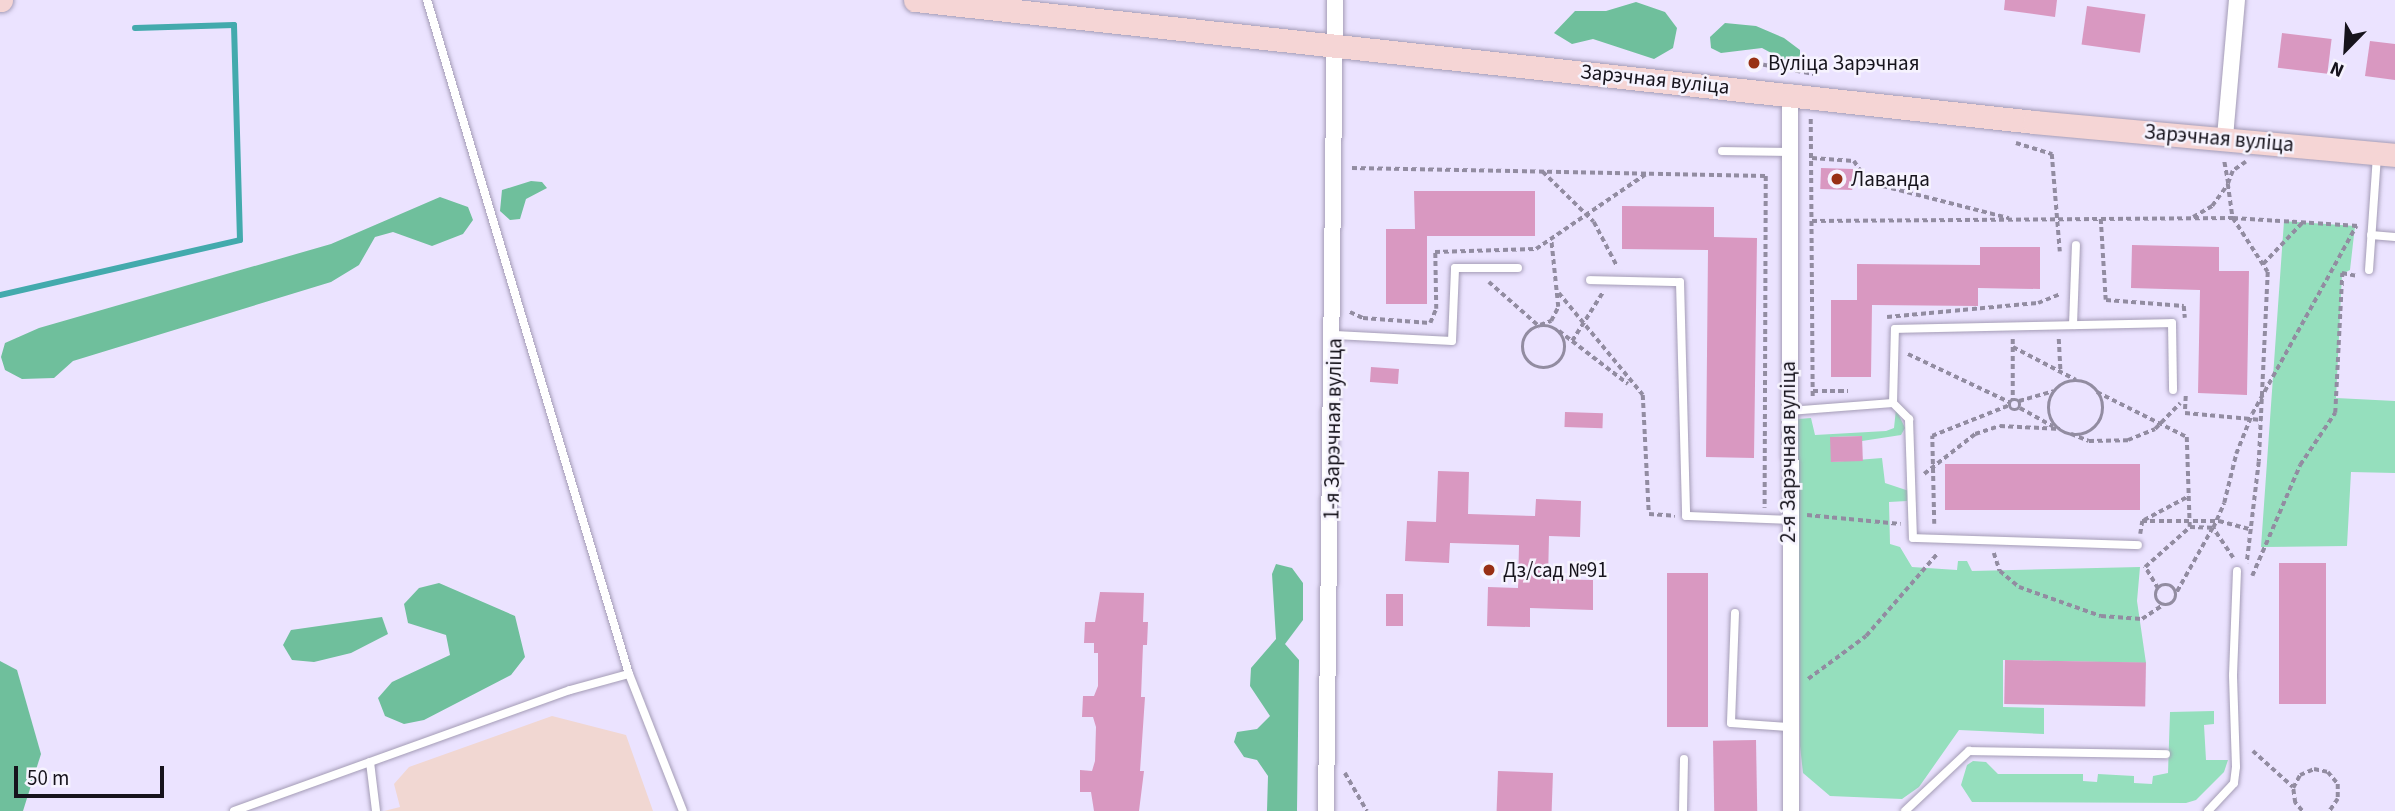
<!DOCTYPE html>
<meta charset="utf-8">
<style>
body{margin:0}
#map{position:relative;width:2395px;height:811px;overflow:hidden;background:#ebe3ff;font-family:"Source Sans 3",sans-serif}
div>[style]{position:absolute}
.industrial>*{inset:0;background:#f1d7d2}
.green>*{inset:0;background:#95dfbd}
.forest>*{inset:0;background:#6fbf9c}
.stream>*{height:6px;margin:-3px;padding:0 3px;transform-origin:3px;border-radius:3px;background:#43aaad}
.building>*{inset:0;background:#d998c1;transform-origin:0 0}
.path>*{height:3.5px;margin-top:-1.75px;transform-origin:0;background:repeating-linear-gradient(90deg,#928ca1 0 5px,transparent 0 8.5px)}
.path>.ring{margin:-1.75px;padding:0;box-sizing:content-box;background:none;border:3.5px solid #928ca1;border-radius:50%}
.roads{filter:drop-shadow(0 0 2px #a49cb6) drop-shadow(0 0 2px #a49cb6)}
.lane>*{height:8px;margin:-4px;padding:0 4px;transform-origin:4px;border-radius:4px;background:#fff}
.street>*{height:16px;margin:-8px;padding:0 8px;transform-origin:8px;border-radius:8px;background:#fff}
.secondary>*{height:23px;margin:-11.5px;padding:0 11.5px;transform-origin:11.5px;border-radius:11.5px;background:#f5d5d5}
.dots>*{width:19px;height:19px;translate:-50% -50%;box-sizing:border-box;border:4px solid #f6f3fe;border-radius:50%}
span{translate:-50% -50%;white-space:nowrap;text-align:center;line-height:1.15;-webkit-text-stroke:5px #f6f3fe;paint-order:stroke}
.poi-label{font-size:21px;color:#16131c}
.left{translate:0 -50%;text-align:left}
.street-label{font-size:21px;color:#16131c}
.north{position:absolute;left:2311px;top:14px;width:70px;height:70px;-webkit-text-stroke:5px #f6f3fe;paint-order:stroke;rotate:204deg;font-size:19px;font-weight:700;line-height:28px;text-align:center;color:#16131c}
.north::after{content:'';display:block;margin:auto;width:24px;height:32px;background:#16131c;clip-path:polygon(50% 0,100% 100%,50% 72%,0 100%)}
.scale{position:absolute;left:14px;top:766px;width:150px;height:32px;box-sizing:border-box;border:4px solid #16131c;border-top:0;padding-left:9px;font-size:21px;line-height:24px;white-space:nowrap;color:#16131c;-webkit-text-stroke:5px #f6f3fe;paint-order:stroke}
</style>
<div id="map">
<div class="industrial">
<i style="clip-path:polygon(552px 716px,626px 735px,653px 811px,384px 811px,400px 807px,394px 784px,409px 767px)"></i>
</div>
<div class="green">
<i style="clip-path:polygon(2284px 221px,2355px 226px,2350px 270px,2342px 274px,2336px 398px,2395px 401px,2395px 473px,2351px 472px,2347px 546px,2261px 547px)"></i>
<i style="clip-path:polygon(1896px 409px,1905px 428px,1901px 435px,1862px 441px,1862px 436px,1831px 437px,1832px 462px,1882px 458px,1885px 483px,1909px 491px,1907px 501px,1889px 502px,1890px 544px,1900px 547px,1912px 567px,1957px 570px,1958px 561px,1967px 561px,1972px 571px,2140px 567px,2137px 601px,2146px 663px,2003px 660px,2003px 707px,2044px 708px,2044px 734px,1959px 730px,1919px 787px,1902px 799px,1830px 796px,1803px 773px,1800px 746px,1798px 419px,1811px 418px,1815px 435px,1886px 431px,1894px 428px)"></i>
<i style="clip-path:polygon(2214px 711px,2214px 724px,2204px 725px,2206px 760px,2228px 760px,2224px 772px,2196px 800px,2186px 803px,1972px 802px,1961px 785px,1967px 765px,1973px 761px,1986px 762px,1998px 774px,2083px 774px,2083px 781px,2097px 782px,2098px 774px,2134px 776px,2134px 783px,2152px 784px,2153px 776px,2168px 773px,2170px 712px)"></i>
</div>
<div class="forest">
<i style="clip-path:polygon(1636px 2px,1665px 12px,1677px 28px,1673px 48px,1654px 59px,1593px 39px,1572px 44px,1554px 33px,1575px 11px,1606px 11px)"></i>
<i style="clip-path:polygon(1725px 23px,1756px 26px,1784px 38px,1800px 50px,1800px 61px,1790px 63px,1762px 48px,1721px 53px,1711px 48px,1710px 37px)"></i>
<i style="clip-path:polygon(531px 181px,542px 182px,547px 188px,526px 199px,520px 219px,510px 220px,500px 211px,502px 190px)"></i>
<i style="clip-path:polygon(440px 197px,468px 207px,473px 220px,463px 234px,432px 246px,393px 232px,375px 237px,359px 265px,331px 282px,73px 361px,54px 378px,22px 379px,5px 370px,1px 357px,5px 343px,39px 328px,331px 244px)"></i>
<i style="clip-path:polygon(1276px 564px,1292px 568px,1303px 583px,1303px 620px,1285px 644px,1299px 660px,1297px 811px,1267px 811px,1268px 776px,1257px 760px,1244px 757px,1234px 742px,1237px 732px,1257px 729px,1270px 716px,1250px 686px,1251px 668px,1276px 639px,1272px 574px)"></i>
<i style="clip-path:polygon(439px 583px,515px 616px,525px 657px,511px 675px,424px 720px,404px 724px,385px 716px,378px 698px,392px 682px,450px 655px,446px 635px,408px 623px,404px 604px,419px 588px)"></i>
<i style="clip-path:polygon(382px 617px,388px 634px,351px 653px,314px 662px,292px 660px,283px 645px,291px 630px)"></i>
<i style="clip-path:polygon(0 661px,17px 670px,41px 754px,23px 811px,0 811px)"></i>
</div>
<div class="stream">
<i style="left:0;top:295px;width:246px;rotate:-12.9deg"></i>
<i style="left:240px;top:240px;width:215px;rotate:-91.6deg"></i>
<i style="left:234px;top:25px;width:99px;rotate:178.3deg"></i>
</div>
<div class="building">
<i style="clip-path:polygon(2005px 0,2057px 0,2055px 17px,2004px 10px)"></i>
<i style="left:2087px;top:6px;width:59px;height:39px;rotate:8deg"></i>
<i style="left:2282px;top:33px;width:50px;height:35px;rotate:7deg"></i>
<i style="clip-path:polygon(2370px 41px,2395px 44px,2395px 80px,2365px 76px)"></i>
<i style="left:1821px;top:168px;width:32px;height:21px;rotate:2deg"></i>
<i style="clip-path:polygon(1414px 191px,1535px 191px,1535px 236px,1427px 236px,1427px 304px,1386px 304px,1386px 229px,1415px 229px)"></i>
<i style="clip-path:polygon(1622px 206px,1714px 207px,1714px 237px,1757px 238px,1754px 458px,1706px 457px,1708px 250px,1622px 249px)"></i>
<i style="clip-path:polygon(2132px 245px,2219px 247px,2219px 271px,2249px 271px,2247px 395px,2198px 393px,2200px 290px,2131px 288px)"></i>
<i style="clip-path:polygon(1980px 247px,2040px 247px,2040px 289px,1978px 288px,1978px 306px,1872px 305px,1871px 377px,1831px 377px,1831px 300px,1857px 300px,1857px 264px,1980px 265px)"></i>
<i style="left:1371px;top:367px;width:28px;height:15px;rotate:4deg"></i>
<i style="left:1565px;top:412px;width:38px;height:15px;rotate:2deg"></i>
<i style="left:1862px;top:436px;width:25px;height:32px;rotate:88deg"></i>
<i style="left:2140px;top:464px;width:46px;height:195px;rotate:90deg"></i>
<i style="clip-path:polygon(1438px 471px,1469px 472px,1468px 514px,1535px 516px,1536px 499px,1581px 501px,1580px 537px,1549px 536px,1548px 579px,1593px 580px,1593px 610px,1530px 608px,1530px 627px,1487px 626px,1488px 587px,1518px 588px,1519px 545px,1450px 543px,1449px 563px,1405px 561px,1407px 521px,1436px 522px)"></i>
<i style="left:2279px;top:563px;width:47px;height:141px"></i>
<i style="left:1667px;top:573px;width:41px;height:154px"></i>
<i style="clip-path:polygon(1100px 592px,1144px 593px,1143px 622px,1148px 622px,1147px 645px,1143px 645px,1141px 697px,1145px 697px,1140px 771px,1144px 771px,1139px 811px,1094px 811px,1091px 792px,1080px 792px,1080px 770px,1092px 771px,1095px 761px,1096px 727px,1093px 717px,1082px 717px,1083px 696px,1094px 696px,1098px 686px,1098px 653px,1094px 653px,1094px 643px,1084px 643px,1085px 622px,1095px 622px)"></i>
<i style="left:1386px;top:594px;width:17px;height:32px"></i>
<i style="left:2005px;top:660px;width:141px;height:44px;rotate:1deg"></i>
<i style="left:1756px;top:740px;width:71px;height:43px;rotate:89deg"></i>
<i style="left:1498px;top:771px;width:55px;height:40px;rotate:2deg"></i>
</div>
<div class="path">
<i style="left:1754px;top:63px;width:61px;rotate:10.4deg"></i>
<i style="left:1811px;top:119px;width:279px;rotate:89.6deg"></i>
<i style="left:2016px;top:143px;width:38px;rotate:17deg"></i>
<i style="left:2052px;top:154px;width:98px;rotate:85.3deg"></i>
<i style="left:1812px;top:158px;width:42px;rotate:4.1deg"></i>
<i style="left:1854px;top:161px;width:23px;rotate:56deg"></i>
<i style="left:1867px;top:180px;width:17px;rotate:21deg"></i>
<i style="left:1883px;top:186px;width:130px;rotate:14.3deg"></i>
<i style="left:2246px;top:162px;width:16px;rotate:145deg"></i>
<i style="left:2233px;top:171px;width:14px;rotate:111deg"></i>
<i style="left:2228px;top:184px;width:34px;rotate:82deg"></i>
<i style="left:2233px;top:218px;width:64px;rotate:57.1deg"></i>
<i style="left:2268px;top:272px;width:190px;rotate:92.7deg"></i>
<i style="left:2259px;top:462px;width:102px;rotate:96.8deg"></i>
<i style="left:1352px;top:168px;width:414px;rotate:1.1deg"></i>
<i style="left:1766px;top:176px;width:332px;rotate:90.2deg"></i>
<i style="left:1543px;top:172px;width:71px;rotate:44.4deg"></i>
<i style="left:1594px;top:222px;width:50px;rotate:62.4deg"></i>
<i style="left:2193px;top:217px;width:22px;rotate:-30deg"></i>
<i style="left:2212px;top:206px;width:27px;rotate:-54deg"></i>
<i style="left:2228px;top:184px;width:23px;rotate:-100deg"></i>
<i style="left:2101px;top:219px;width:81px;rotate:86.5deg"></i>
<i style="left:2106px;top:300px;width:78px;rotate:4.4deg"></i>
<i style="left:2184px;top:306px;width:12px;rotate:85deg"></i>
<i style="left:1812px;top:221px;width:421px;rotate:-0.4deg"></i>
<i style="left:2233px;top:218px;width:126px;rotate:3.6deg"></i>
<i style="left:2263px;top:264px;width:58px;rotate:-46.4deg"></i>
<i style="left:1489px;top:282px;width:68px;rotate:41.4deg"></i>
<i style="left:1559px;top:293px;width:132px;rotate:50.5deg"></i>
<i style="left:1643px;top:395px;width:119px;rotate:87.1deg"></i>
<i style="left:1649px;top:514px;width:26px;rotate:4deg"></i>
<i style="left:1350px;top:312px;width:14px;rotate:25deg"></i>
<i style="left:1363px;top:318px;width:67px;rotate:4.3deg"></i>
<i style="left:1430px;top:323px;width:15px;rotate:-67deg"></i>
<i style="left:1436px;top:309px;width:57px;rotate:-91deg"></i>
<i style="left:1435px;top:252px;width:101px;rotate:-1.7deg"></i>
<i style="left:1536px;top:249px;width:133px;rotate:-34.3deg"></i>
<i style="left:1887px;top:317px;width:152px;rotate:-5.3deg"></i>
<i style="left:2038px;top:303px;width:24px;rotate:-22deg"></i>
<i style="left:1540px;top:325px;width:12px;rotate:-20deg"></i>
<i style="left:1551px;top:321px;width:16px;rotate:-63deg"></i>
<i style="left:1558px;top:307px;width:68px;rotate:-95.9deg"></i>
<i class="ring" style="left:1523px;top:326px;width:38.5px;height:38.5px"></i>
<i style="left:1559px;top:331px;width:87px;rotate:37.5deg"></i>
<i style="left:2013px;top:339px;width:61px;rotate:90deg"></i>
<i style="left:2059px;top:339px;width:33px;rotate:87deg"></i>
<i style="left:1572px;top:341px;width:58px;rotate:-57.7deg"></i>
<i style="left:2013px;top:347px;width:71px;rotate:27.6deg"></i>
<i style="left:1908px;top:354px;width:114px;rotate:25.4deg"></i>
<i class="ring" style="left:2049px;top:381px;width:50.5px;height:50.5px"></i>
<i style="left:1813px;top:391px;width:35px"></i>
<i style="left:2097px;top:392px;width:101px;rotate:26.6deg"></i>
<i style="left:2187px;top:437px;width:90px;rotate:88.1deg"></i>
<i style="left:2190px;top:527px;width:23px;rotate:2deg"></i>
<i style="left:2213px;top:528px;width:76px;rotate:119.3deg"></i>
<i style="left:2186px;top:396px;width:17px;rotate:93deg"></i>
<i style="left:2185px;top:413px;width:77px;rotate:5.2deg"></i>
<i class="ring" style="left:2010px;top:400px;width:6.5px;height:6.5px"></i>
<i style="left:2019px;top:401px;width:36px;rotate:-16deg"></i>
<i style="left:2020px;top:408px;width:38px;rotate:29deg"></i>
<i style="left:2071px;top:434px;width:19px;rotate:21deg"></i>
<i style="left:2089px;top:441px;width:39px;rotate:-1deg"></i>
<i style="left:2128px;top:440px;width:29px;rotate:-22deg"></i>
<i style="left:2155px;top:429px;width:36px;rotate:-46deg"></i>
<i style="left:1924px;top:474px;width:65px;rotate:-38.1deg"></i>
<i style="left:1975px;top:434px;width:26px;rotate:-18deg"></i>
<i style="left:2000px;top:426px;width:60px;rotate:2.9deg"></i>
<i style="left:1807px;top:515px;width:94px;rotate:5.5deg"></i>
<i style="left:2144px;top:520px;width:51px;rotate:-28.1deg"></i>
<i style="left:1934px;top:524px;width:88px;rotate:-91.3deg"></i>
<i style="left:1932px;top:436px;width:84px;rotate:-21.7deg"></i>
<i style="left:2140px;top:534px;width:13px;rotate:-81deg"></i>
<i style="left:2142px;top:521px;width:77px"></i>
<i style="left:2219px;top:521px;width:34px;rotate:15deg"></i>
<i style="left:1994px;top:553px;width:19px;rotate:72deg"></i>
<i style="left:2000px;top:571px;width:25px;rotate:40deg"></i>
<i style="left:2019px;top:587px;width:87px;rotate:19.5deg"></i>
<i style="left:2101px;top:616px;width:41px;rotate:4.2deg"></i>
<i style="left:2142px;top:619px;width:25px;rotate:-34deg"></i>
<i style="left:2233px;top:558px;width:36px;rotate:-124deg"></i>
<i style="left:2213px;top:528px;width:27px;rotate:-66deg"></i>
<i style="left:2224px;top:503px;width:50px;rotate:-76.2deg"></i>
<i style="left:2236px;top:454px;width:43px;rotate:-68.2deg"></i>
<i style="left:2252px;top:414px;width:215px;rotate:-61deg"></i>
<i style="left:2252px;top:576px;width:121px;rotate:-66.6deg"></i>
<i style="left:2300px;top:465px;width:63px;rotate:-56.1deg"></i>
<i style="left:2335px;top:413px;width:140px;rotate:-87.1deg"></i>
<i style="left:2342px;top:273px;width:15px;rotate:11deg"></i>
<i class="ring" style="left:2156px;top:585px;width:16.5px;height:16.5px"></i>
<i style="left:2158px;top:589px;width:26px;rotate:-121deg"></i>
<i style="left:2145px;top:567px;width:60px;rotate:-41.6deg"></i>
<i style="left:1808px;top:679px;width:72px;rotate:-36.6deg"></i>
<i style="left:1866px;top:636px;width:108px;rotate:-49.1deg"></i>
<i style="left:2253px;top:751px;width:54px;rotate:42deg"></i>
<i style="left:1345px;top:773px;width:44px;rotate:59.9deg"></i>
<i style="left:2302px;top:811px;width:11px;rotate:-131deg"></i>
<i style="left:2295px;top:803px;width:15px;rotate:-98deg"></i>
<i style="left:2293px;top:788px;width:15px;rotate:-62deg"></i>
<i style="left:2300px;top:775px;width:15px;rotate:-23deg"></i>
<i style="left:2314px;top:769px;width:14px;rotate:12deg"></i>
<i style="left:2328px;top:772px;width:16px;rotate:50deg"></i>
<i style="left:2338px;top:784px;width:15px;rotate:90deg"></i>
<i style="left:2338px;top:799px;width:14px;rotate:124deg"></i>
</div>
<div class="roads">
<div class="lane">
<i style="left:427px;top:0;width:704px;rotate:73.32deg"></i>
<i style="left:629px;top:674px;width:147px;rotate:68.5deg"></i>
<i style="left:1722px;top:151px;width:65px;rotate:0.9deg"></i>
<i style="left:2371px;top:235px;width:24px;rotate:5deg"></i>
<i style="left:2369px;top:270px;width:114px;rotate:-86deg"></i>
<i style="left:1590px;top:280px;width:90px;rotate:1.3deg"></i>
<i style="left:1680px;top:282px;width:234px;rotate:88.5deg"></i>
<i style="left:1686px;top:516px;width:102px;rotate:2.2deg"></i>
<i style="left:2073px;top:325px;width:80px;rotate:-87.9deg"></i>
<i style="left:1335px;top:335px;width:117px;rotate:2.9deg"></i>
<i style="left:1452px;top:341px;width:73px;rotate:-87.6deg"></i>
<i style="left:1455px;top:268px;width:63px"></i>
<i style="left:1893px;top:403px;width:74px;rotate:-88.5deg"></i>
<i style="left:1895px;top:329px;width:277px;rotate:-1.2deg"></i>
<i style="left:2172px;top:323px;width:67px;rotate:89.1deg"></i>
<i style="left:1789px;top:411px;width:104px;rotate:-4.4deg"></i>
<i style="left:1893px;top:403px;width:23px;rotate:45deg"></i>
<i style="left:1909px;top:419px;width:119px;rotate:88.1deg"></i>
<i style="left:1913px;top:538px;width:225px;rotate:1.8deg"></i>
<i style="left:1735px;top:613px;width:110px;rotate:92.1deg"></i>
<i style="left:1731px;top:723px;width:57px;rotate:4deg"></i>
<i style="left:370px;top:762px;width:49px;rotate:83deg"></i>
<i style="left:234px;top:811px;width:357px;rotate:-19.8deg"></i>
<i style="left:570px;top:690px;width:61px;rotate:-15.2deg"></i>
<i style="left:1683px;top:811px;width:52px;rotate:-88.9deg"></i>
<i style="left:1905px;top:811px;width:88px;rotate:-43.2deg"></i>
<i style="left:1969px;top:751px;width:197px;rotate:0.9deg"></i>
<i style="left:2208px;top:811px;width:38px;rotate:-47deg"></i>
<i style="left:2234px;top:783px;width:16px;rotate:-83deg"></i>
<i style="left:2236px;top:767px;width:92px;rotate:-91.9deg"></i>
<i style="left:2233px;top:675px;width:104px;rotate:-87.8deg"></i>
</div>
<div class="street">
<i style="left:1790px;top:92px;width:719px;rotate:89.92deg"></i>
<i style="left:2225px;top:137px;width:138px;rotate:-85deg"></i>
<i style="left:1326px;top:811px;width:811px;rotate:-89.36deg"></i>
</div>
<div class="secondary">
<i style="left:0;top:0;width:1px"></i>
<i style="left:915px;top:0;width:1126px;rotate:6.22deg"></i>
<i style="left:2034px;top:122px;width:363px;rotate:5.2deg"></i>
</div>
</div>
<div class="dots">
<i style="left:1754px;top:63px;background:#983014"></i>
<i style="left:1837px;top:179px;background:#983014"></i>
<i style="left:1489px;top:570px;background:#983014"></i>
</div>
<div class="poi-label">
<span class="left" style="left:1768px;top:63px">Вуліца Зарэчная</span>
<span class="left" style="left:1851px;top:179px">Лаванда</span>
<span class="left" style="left:1503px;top:570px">Дз/сад №91</span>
</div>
<div class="street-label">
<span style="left:1655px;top:79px;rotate:6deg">Зарэчная вуліца</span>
<span style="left:2219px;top:138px;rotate:5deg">Зарэчная вуліца</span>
<span style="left:1333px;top:429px;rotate:-89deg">1-я Зарэчная вуліца</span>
<span style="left:1788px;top:452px;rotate:-90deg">2-я Зарэчная вуліца</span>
</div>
<div class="north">N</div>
<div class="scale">50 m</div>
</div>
